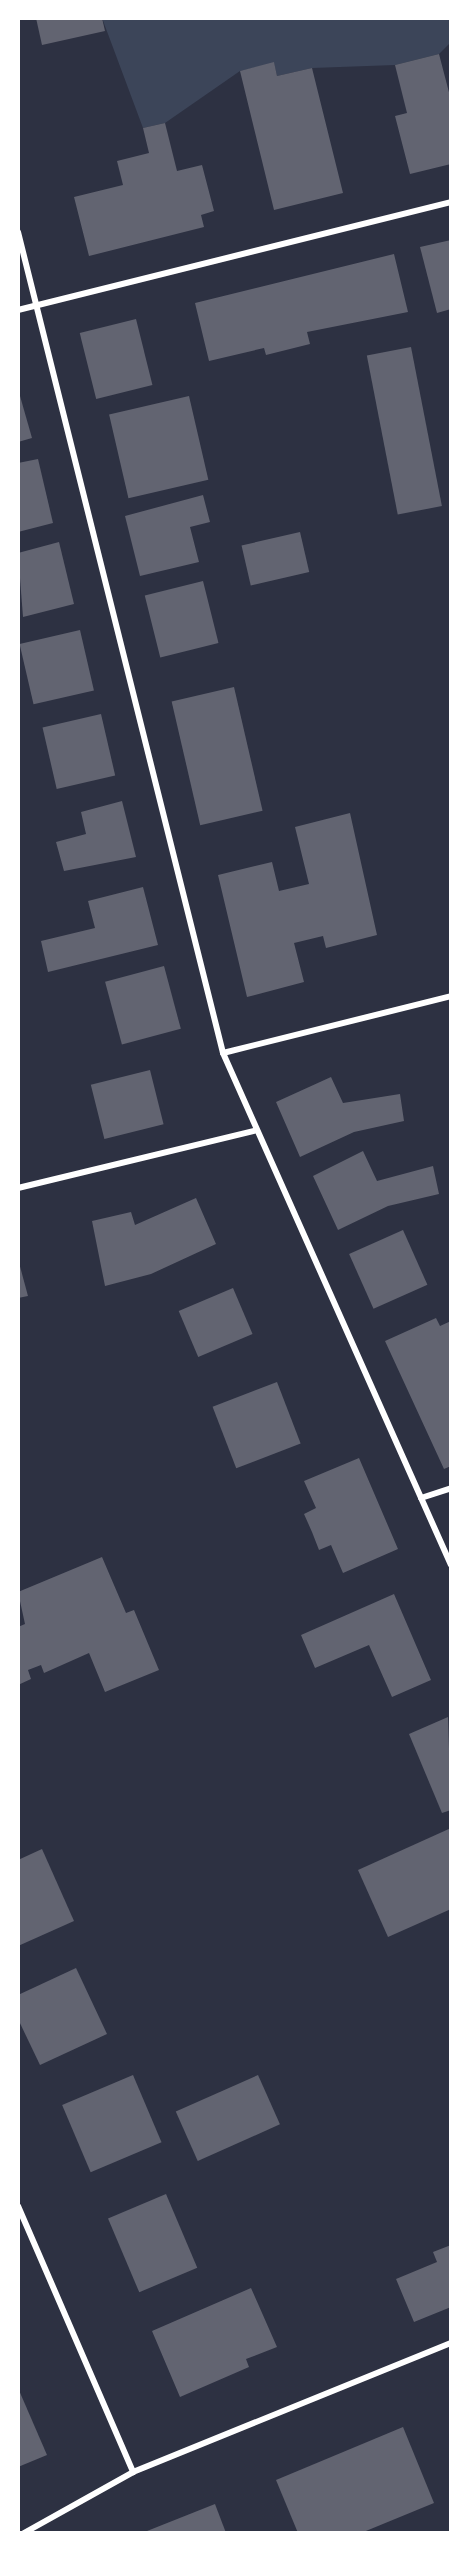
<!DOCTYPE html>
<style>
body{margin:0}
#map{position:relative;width:469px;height:2551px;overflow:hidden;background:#2d3142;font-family:Manrope,sans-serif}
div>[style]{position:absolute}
.green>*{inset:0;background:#3c4559}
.building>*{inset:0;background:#626471;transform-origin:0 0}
.minor>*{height:6px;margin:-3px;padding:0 3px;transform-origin:3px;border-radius:3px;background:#fff}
span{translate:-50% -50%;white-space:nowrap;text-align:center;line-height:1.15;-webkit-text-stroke:5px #fff;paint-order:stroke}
.frame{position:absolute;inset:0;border:20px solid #fff;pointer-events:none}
</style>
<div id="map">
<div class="green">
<i style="clip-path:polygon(102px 18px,451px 18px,451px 42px,439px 54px,395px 65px,312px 68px,277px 76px,274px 63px,240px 71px,165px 123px,143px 128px)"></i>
</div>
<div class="building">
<i style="clip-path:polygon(36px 18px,102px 18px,105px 31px,42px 45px)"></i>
<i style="clip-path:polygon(439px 54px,451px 100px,451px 164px,410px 174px,395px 116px,407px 113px,395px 65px)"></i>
<i style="clip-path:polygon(274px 62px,277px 76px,312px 68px,343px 193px,274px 210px,240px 71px)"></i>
<i style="clip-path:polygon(165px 123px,177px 171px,202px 165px,214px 211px,201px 215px,204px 227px,89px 256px,74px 197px,123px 185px,117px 161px,149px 153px,143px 128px)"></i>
<i style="clip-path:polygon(451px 240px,451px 309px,437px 313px,420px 247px)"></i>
<i style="clip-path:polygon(394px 254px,408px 312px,307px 332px,310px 344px,266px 355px,264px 348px,209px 361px,195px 303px)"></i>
<i style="left:136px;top:319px;width:68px;height:58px;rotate:76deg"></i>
<i style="left:411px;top:347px;width:162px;height:45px;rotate:79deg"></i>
<i style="clip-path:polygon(18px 389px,32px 438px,18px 442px)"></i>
<i style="left:189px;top:396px;width:86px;height:82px;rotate:77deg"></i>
<i style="clip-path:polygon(38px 459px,53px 523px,18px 532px,18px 463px)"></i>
<i style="clip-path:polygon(203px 495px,210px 522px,190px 527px,199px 562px,140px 576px,125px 516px)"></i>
<i style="left:300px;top:532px;width:41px;height:60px;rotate:77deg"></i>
<i style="clip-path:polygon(59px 542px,74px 604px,23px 617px,18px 553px)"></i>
<i style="left:203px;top:581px;width:64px;height:60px;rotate:76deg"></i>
<i style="left:80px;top:630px;width:62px;height:62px;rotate:77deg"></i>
<i style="left:234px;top:687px;width:127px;height:64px;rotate:77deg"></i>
<i style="left:101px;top:714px;width:63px;height:60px;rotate:77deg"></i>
<i style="clip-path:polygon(122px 801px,136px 857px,64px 871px,56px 842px,86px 834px,81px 812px)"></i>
<i style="clip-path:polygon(350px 813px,377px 935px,326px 948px,323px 936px,294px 943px,304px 982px,247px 997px,218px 875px,272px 862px,279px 891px,309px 884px,295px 827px)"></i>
<i style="clip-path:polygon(143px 887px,158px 945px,48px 972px,41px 941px,95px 928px,88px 901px)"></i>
<i style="left:164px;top:966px;width:65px;height:61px;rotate:75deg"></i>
<i style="left:150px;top:1070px;width:56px;height:61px;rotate:76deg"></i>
<i style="clip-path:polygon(331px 1077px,343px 1103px,400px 1094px,404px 1121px,354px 1132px,300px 1157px,276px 1102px)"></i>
<i style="clip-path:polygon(363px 1151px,377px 1181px,433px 1166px,439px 1194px,388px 1206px,338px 1230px,313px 1176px)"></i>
<i style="clip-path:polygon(196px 1198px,216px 1244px,151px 1274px,105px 1286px,92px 1221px,131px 1212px,135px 1225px)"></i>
<i style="left:403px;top:1230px;width:60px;height:59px;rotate:66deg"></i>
<i style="clip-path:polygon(18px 1259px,28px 1296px,18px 1298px)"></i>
<i style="left:233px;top:1288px;width:50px;height:59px;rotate:67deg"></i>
<i style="clip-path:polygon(436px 1318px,440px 1326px,451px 1321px,451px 1466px,444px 1469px,385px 1341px)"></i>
<i style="left:277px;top:1382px;width:66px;height:69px;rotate:69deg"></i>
<i style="clip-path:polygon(359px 1458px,398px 1549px,343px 1573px,331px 1545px,319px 1550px,312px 1532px,304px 1514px,316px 1508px,304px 1481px)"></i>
<i style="clip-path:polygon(102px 1557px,126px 1613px,134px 1610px,159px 1670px,105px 1692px,89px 1653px,44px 1673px,41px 1665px,28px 1670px,31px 1679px,18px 1685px,18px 1627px,25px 1624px,18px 1592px)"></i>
<i style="clip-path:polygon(394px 1594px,431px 1680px,392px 1697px,369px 1645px,315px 1668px,301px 1635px)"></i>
<i style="clip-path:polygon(448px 1717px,451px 1810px,442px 1813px,409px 1734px)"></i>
<i style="clip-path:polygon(451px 1828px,451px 1909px,388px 1937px,358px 1870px)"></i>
<i style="clip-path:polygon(42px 1849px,74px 1921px,18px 1946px,18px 1860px)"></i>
<i style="clip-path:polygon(76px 1968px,107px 2034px,40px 2065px,18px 2019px,18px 1995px)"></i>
<i style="left:133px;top:2075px;width:73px;height:77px;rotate:67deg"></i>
<i style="left:258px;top:2075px;width:54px;height:90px;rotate:66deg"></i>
<i style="left:166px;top:2194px;width:80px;height:63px;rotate:67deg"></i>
<i style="clip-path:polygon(451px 2245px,451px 2307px,414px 2322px,396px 2279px,437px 2262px,433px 2252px)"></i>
<i style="clip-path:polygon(251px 2288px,277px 2347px,246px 2359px,249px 2367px,180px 2397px,152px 2331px)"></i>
<i style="clip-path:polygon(18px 2388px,47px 2455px,18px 2467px)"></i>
<i style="clip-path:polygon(403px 2427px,434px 2503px,361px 2533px,298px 2533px,276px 2480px)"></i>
<i style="clip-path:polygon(215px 2504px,226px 2533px,142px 2533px)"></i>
</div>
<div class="minor">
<i style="left:18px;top:232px;width:846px;rotate:75.98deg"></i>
<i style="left:223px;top:1053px;width:560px;rotate:66deg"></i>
<i style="left:18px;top:310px;width:446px;rotate:-14deg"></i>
<i style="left:223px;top:1053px;width:235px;rotate:-14deg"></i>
<i style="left:18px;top:1188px;width:243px;rotate:-13.6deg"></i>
<i style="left:421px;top:1498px;width:32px;rotate:-18deg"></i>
<i style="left:18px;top:2206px;width:290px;rotate:66.6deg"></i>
<i style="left:24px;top:2533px;width:125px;rotate:-29.2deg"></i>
<i style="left:133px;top:2472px;width:343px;rotate:-22.1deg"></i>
</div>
<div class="frame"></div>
</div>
